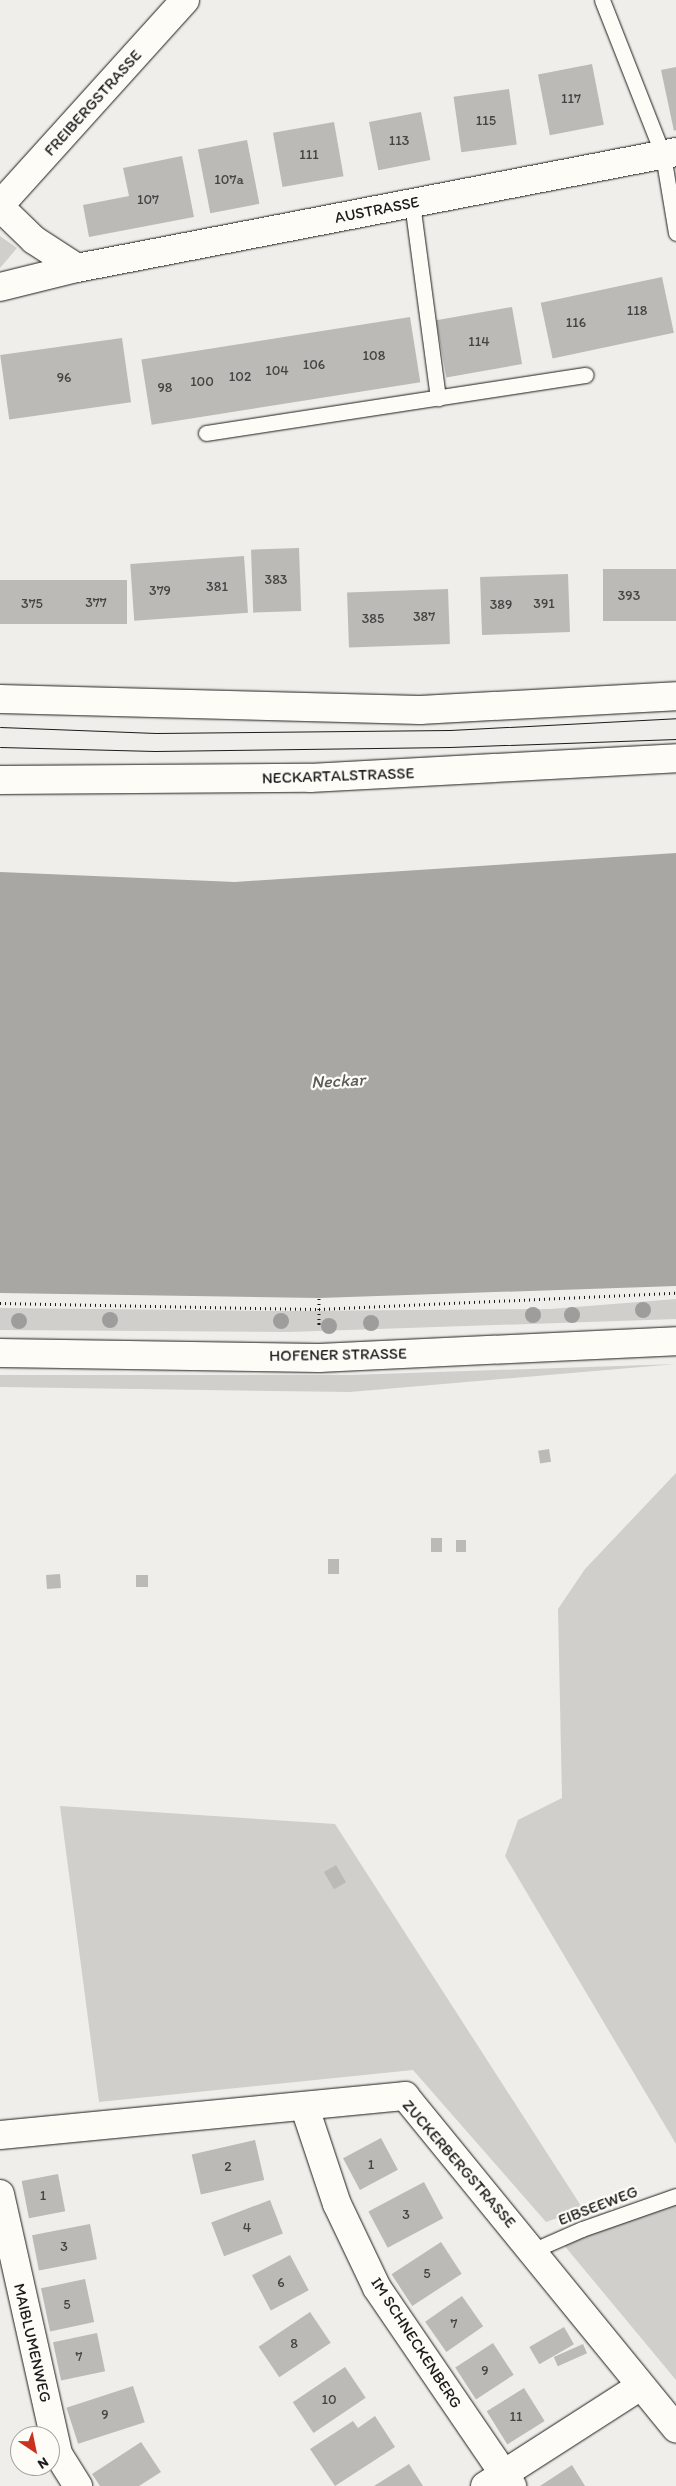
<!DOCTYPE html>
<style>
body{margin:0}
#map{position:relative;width:676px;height:2486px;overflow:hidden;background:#f0eeea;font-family:Itim,sans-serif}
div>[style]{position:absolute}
.green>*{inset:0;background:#d0cfcc}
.water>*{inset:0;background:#a8a7a3}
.building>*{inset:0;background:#bbbab6;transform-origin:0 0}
.path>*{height:3px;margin-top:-1.5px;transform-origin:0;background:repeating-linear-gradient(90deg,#1c1c1c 0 1px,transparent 0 5px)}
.roads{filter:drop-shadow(0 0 1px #1c1c1c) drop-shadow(0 0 1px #1c1c1c)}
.service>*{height:15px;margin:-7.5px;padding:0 7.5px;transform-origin:7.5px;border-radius:7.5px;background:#fdfcf7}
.minor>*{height:28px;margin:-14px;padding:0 14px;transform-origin:14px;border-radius:14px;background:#fdfcf7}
.secondary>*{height:28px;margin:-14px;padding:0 14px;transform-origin:14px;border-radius:14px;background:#fdfcf7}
.tram>*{height:1px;margin:-0.5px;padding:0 0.5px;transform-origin:0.5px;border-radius:0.5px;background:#1c1c1c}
.trees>*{width:16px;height:16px;margin:-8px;border-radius:50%;background:#9e9d9b}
span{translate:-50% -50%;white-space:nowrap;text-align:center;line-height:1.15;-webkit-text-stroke:4.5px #fdfcf7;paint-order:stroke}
.number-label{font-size:14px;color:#444442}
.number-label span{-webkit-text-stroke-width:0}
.street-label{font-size:16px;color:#1c1c1c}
.water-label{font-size:18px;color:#5b5b59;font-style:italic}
.north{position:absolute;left:10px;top:2426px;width:50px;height:50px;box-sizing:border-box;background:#fdfcf7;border:1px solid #a3a29f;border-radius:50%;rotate:146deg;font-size:14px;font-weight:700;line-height:20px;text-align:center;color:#1c1c1c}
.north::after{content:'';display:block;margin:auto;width:18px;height:22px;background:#c8321e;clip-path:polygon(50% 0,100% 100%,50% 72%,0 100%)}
</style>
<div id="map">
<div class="green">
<i style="clip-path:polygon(0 236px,17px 248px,0 268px)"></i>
<i style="clip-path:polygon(676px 1299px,676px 1319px,289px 1332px,0 1330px,0 1308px,286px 1311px,550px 1309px)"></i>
<i style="clip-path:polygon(676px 1364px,350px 1392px,0 1387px,0 1375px,350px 1375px)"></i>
<i style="clip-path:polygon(676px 1473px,676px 2144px,505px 1856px,518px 1820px,562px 1798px,558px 1609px,585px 1569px)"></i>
<i style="clip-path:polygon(60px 1806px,335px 1824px,583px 2209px,546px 2222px,413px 2070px,99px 2102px)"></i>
<i style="clip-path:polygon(676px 2205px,676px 2380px,563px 2244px)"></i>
</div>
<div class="water">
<i style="clip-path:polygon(676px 853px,676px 1286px,319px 1298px,0 1293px,0 872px,235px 882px)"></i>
</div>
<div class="building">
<i style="left:592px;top:64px;width:62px;height:55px;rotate:79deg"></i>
<i style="clip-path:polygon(676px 67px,676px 130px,674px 131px,661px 70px)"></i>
<i style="left:509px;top:89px;width:56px;height:56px;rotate:82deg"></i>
<i style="left:421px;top:112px;width:49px;height:53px;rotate:79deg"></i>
<i style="left:334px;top:122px;width:55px;height:62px;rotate:80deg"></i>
<i style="left:247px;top:140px;width:65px;height:50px;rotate:79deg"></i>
<i style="clip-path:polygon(182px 156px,194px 217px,89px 237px,83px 205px,129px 196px,123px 168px)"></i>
<i style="left:662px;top:277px;width:57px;height:124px;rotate:78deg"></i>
<i style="left:512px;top:307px;width:58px;height:77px;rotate:80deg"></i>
<i style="left:410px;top:317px;width:66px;height:272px;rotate:81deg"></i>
<i style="left:122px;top:338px;width:65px;height:123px;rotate:82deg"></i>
<i style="left:299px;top:548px;width:63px;height:48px;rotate:88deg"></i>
<i style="left:244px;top:556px;width:57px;height:114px;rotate:86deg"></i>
<i style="left:676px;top:569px;width:52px;height:73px;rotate:90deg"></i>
<i style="left:568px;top:574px;width:58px;height:88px;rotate:88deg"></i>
<i style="left:127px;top:580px;width:44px;height:127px;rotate:90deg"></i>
<i style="left:448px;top:589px;width:55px;height:101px;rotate:88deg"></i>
<i style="left:549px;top:1449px;width:13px;height:11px;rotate:81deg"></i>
<i style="left:431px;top:1538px;width:11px;height:14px"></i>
<i style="left:456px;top:1540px;width:10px;height:12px"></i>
<i style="left:328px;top:1559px;width:11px;height:15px"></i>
<i style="left:60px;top:1574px;width:14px;height:14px;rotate:86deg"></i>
<i style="left:136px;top:1575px;width:12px;height:12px"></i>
<i style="left:336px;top:1865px;width:20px;height:14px;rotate:60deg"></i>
<i style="left:381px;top:2138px;width:36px;height:43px;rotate:62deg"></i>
<i style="left:255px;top:2140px;width:41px;height:65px;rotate:77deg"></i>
<i style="left:58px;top:2174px;width:38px;height:37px;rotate:79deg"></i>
<i style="left:424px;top:2182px;width:41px;height:63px;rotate:62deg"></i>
<i style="left:270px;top:2200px;width:36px;height:63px;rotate:69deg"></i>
<i style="left:90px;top:2224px;width:36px;height:59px;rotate:79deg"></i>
<i style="left:441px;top:2242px;width:38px;height:59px;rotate:57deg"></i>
<i style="left:290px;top:2255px;width:40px;height:43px;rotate:62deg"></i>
<i style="left:85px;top:2279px;width:44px;height:45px;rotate:78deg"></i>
<i style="left:462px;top:2296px;width:37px;height:45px;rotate:55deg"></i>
<i style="left:310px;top:2312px;width:37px;height:62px;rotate:56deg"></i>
<i style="left:564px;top:2327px;width:20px;height:40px;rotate:60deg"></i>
<i style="left:97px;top:2333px;width:39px;height:45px;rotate:78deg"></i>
<i style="left:493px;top:2343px;width:38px;height:45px;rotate:57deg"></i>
<i style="left:583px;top:2344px;width:10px;height:32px;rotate:66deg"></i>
<i style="left:345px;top:2367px;width:37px;height:63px;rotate:56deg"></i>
<i style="left:133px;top:2386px;width:38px;height:70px;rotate:72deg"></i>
<i style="left:524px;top:2388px;width:39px;height:44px;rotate:58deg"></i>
<i style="clip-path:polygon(375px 2416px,395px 2447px,335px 2486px,310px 2449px,353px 2421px,358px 2428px)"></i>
<i style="clip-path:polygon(141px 2442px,161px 2472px,139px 2486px,100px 2486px,92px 2474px)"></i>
<i style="clip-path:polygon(409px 2464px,423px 2486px,374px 2486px)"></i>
<i style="clip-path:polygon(572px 2465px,585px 2486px,540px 2486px)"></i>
</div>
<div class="path">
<i style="left:319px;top:1298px;width:29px;rotate:90deg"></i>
<i style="left:0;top:1303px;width:319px;rotate:1.1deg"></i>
<i style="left:319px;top:1309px;width:357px;rotate:-2.6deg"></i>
</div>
<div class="roads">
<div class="service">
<i style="left:602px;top:0;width:167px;rotate:68.5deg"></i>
<i style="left:663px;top:155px;width:79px;rotate:80.5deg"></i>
<i style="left:412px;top:203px;width:197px;rotate:82.4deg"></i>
<i style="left:206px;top:433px;width:384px;rotate:-8.7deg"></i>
<i style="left:534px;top:2250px;width:52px;rotate:-23.6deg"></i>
<i style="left:582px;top:2229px;width:100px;rotate:-19.3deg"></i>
</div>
<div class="minor">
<i style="left:0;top:205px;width:276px;rotate:-47.9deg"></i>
<i style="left:0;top:207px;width:47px;rotate:44.1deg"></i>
<i style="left:34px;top:240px;width:51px;rotate:33.1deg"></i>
<i style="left:0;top:287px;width:79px;rotate:-13.9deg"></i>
<i style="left:77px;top:268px;width:610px;rotate:-10.96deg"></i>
<i style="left:0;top:1353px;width:319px;rotate:0.9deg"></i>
<i style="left:319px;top:1358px;width:357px;rotate:-2.7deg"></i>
<i style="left:305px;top:2108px;width:101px;rotate:71.6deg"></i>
<i style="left:337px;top:2204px;width:93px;rotate:64.5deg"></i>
<i style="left:377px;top:2288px;width:240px;rotate:55.7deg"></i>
<i style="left:0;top:2135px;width:407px;rotate:-5.5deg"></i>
<i style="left:405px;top:2096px;width:429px;rotate:50.8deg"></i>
<i style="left:0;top:2194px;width:266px;rotate:77.4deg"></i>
<i style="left:58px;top:2454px;width:38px;rotate:58deg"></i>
<i style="left:485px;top:2486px;width:185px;rotate:-32.7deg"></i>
</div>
<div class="secondary">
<i style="left:0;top:699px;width:420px;rotate:1.5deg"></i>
<i style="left:420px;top:710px;width:256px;rotate:-3.1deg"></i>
<i style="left:0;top:780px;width:310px;rotate:-0.4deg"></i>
<i style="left:310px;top:778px;width:367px;rotate:-3.1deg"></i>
</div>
</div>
<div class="tram">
<i style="left:0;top:727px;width:156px;rotate:2.2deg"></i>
<i style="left:156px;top:733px;width:294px;rotate:-0.6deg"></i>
<i style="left:450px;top:730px;width:226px;rotate:-3deg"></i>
<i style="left:0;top:747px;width:155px;rotate:1.5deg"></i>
<i style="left:155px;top:751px;width:295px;rotate:-0.8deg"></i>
<i style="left:450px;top:747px;width:226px;rotate:-2deg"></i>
</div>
<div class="trees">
<i style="left:643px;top:1310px"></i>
<i style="left:533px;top:1315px"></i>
<i style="left:572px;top:1315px"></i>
<i style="left:110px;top:1320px"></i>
<i style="left:19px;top:1321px"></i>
<i style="left:281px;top:1321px"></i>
<i style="left:371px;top:1323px"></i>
<i style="left:329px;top:1326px"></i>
</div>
<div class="number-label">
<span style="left:571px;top:99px">117</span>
<span style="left:486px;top:121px">115</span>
<span style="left:399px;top:141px">113</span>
<span style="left:309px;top:155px">111</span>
<span style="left:229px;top:180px">107a</span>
<span style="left:148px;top:200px">107</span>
<span style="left:637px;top:311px">118</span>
<span style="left:576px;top:323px">116</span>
<span style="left:479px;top:342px">114</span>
<span style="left:374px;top:356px">108</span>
<span style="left:314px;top:365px">106</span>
<span style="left:277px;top:371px">104</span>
<span style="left:240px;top:377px">102</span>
<span style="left:64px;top:378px">96</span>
<span style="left:202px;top:382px">100</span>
<span style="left:165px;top:388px">98</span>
<span style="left:276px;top:580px">383</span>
<span style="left:217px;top:587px">381</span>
<span style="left:160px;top:591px">379</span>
<span style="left:629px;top:596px">393</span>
<span style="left:96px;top:603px">377</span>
<span style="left:32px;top:604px">375</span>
<span style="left:544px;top:604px">391</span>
<span style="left:501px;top:605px">389</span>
<span style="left:424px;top:617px">387</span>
<span style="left:373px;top:619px">385</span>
<span style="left:371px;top:2165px">1</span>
<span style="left:228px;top:2167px">2</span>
<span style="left:43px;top:2196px">1</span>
<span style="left:406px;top:2215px">3</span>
<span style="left:247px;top:2228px">4</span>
<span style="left:64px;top:2247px">3</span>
<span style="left:427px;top:2274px">5</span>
<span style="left:281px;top:2283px">6</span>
<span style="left:67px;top:2305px">5</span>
<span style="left:454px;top:2324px">7</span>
<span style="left:294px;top:2344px">8</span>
<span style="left:79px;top:2357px">7</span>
<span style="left:485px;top:2371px">9</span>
<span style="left:329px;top:2400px">10</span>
<span style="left:105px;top:2415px">9</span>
<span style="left:516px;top:2417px">11</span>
</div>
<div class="street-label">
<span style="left:93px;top:103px;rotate:-48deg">FREIBERGSTRASSE</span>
<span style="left:377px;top:210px;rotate:-11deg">AUSTRASSE</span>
<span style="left:338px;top:776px;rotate:-2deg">NECKARTALSTRASSE</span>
<span style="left:338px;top:1355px;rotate:-1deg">HOFENER STRASSE</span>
<span style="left:459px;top:2164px;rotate:49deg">ZUCKERBERGSTRASSE</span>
<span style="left:598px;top:2206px;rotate:-21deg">EIBSEEWEG</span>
<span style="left:32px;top:2343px;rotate:77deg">MAIBLUMENWEG</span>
<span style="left:416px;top:2343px;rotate:57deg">IM SCHNECKENBERG</span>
</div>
<div class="water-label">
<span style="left:338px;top:1081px;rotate:-3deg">Neckar</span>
</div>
<div class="north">N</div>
</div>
